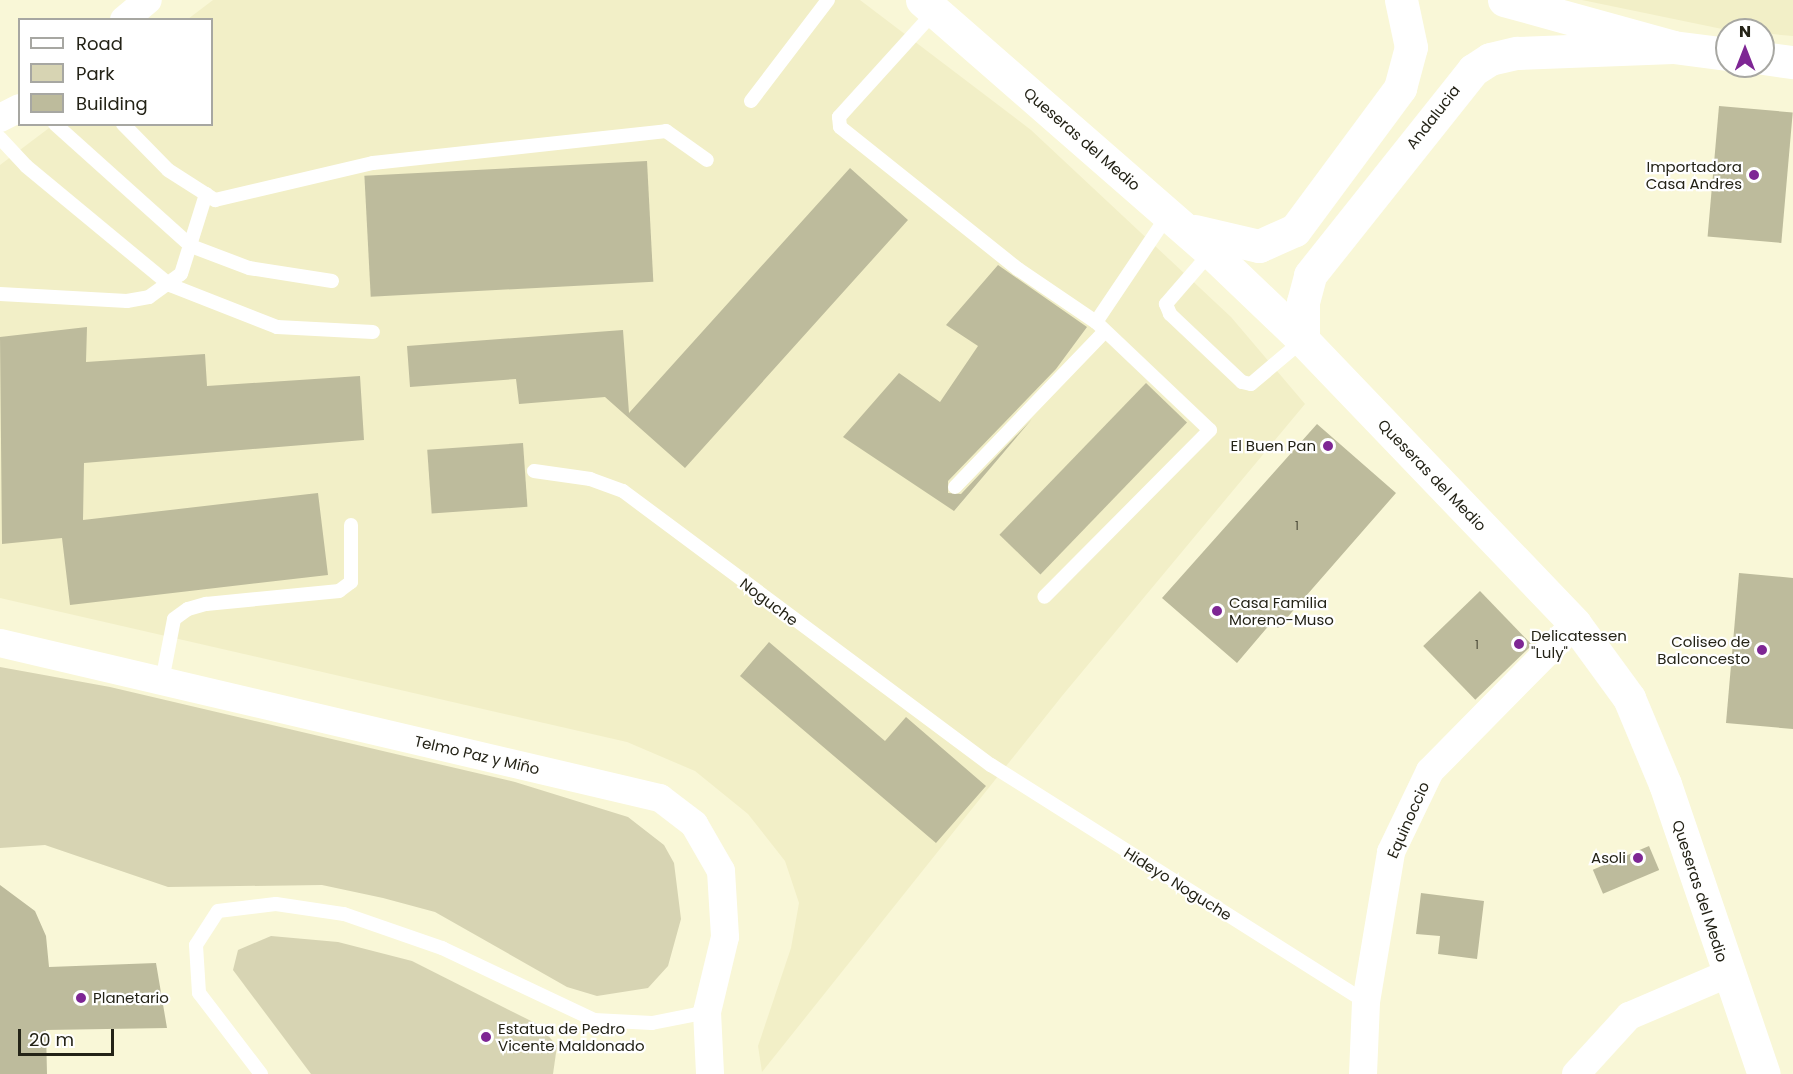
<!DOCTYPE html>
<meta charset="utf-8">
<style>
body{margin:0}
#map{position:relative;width:1793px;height:1074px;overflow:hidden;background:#f9f7d7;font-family:Poppins,sans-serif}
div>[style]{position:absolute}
.built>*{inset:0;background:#f2efc7}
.green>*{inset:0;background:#d7d4b3}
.building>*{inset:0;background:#bdbb9c;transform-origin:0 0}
.lane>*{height:14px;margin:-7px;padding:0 7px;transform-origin:7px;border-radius:7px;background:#fff}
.street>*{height:28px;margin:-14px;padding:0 14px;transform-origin:14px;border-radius:14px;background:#fff}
.primary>*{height:33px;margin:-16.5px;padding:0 16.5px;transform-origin:16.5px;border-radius:16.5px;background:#fff}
.dots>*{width:16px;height:16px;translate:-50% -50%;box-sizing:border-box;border:3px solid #fff;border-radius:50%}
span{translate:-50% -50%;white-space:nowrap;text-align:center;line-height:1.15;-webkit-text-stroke:4.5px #fff;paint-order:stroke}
.number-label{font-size:12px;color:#4a4938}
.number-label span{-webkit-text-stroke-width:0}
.street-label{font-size:15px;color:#242317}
.poi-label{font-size:15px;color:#242317}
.right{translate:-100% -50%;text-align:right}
.left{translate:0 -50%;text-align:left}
.legend{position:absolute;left:18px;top:18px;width:195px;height:108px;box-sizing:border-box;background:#fff;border:2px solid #a7a7a2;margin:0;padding:8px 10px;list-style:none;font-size:18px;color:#242317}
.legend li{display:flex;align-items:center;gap:12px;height:30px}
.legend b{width:30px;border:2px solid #a7a7a2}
.north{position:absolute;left:1715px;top:18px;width:60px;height:60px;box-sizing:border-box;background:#fff;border:2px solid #a7a7a2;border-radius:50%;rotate:0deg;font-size:16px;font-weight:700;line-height:24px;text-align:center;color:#242317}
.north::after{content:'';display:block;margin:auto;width:21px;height:27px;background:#7e2694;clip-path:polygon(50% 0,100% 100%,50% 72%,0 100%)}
.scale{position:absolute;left:18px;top:1029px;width:96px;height:27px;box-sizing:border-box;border:3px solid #242317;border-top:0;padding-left:8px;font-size:18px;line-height:21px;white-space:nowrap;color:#242317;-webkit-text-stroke:4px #fff;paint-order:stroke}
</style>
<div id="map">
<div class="built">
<i style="clip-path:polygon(213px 0,860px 0,1031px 130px,1231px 317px,1305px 404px,1062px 696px,762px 1072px,758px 1046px,791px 948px,799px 903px,785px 861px,748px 814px,695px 771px,627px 742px,0 598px,0 165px,53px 125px,212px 124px,212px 20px,188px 19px)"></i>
<i style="clip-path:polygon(1582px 0,1793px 0,1793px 36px,1727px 30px)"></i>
</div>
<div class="green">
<i style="clip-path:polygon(0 667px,110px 687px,515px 782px,628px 817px,664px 845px,674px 863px,681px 919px,668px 966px,648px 988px,597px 996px,567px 987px,435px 912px,383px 898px,322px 885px,168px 887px,45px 845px,0 848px)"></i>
<i style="clip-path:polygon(271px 936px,338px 942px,412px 961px,539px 1025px,557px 1046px,553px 1074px,311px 1074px,233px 970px,238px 950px)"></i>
</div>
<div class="building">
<i style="left:1719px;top:106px;width:74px;height:131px;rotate:5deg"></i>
<i style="left:647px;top:161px;width:121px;height:283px;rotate:87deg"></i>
<i style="clip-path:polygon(850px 168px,908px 220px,685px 468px,605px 397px,519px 404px,516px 379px,410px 387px,407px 346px,623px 330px,629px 413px)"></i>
<i style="clip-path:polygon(998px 265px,1087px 327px,1056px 369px,948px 481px,948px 493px,961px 494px,1032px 419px,954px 511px,843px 437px,899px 373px,940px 402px,978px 346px,946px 325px)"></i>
<i style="clip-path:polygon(87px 327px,86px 362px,205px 354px,207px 386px,360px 376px,364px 440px,84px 463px,83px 520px,318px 493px,328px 575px,70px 605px,62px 538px,2px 544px,0 337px)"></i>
<i style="left:1146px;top:383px;width:57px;height:211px;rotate:44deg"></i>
<i style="clip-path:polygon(1317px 424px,1396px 493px,1278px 628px,1271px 623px,1237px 663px,1162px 598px)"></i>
<i style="left:523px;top:443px;width:64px;height:96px;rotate:86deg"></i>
<i style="clip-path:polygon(1739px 573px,1793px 578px,1793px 729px,1726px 723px)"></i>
<i style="left:1480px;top:591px;width:75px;height:79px;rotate:46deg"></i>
<i style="clip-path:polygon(769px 642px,885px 741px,906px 717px,986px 786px,936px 843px,740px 676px)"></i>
<i style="left:1649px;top:846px;width:26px;height:61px;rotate:67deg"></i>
<i style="clip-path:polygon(0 885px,35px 911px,46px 936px,49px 967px,156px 963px,167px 1028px,46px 1030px,47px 1074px,0 1074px)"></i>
<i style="clip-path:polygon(1421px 893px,1484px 901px,1477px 959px,1438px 954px,1440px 936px,1416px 934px)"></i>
</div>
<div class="lane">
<i style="left:935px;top:11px;width:143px;rotate:132.2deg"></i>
<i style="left:839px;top:117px;width:10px;rotate:84deg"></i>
<i style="left:840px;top:127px;width:228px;rotate:38.6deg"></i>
<i style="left:1018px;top:269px;width:94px;rotate:34.2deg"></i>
<i style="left:1096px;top:322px;width:157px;rotate:43.5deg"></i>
<i style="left:1210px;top:430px;width:235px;rotate:134.8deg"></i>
<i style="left:751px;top:101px;width:127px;rotate:-52.7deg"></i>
<i style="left:55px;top:124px;width:183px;rotate:41.9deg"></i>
<i style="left:191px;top:246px;width:62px;rotate:20.8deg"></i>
<i style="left:249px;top:268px;width:84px;rotate:8.9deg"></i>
<i style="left:123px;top:124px;width:64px;rotate:45.6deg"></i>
<i style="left:168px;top:170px;width:56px;rotate:32.6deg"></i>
<i style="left:215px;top:200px;width:162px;rotate:-13.2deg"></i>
<i style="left:373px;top:163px;width:295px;rotate:-6.2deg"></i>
<i style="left:666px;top:131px;width:50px;rotate:35.3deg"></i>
<i style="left:0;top:138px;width:38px;rotate:47deg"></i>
<i style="left:26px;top:166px;width:187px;rotate:39.6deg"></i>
<i style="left:170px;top:285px;width:115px;rotate:21.4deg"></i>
<i style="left:277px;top:327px;width:96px;rotate:3deg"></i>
<i style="left:1211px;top:252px;width:69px;rotate:130.9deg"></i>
<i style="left:1166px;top:304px;width:11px;rotate:68deg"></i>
<i style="left:1170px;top:314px;width:99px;rotate:43.4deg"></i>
<i style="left:1242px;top:382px;width:9px;rotate:13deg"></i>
<i style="left:1251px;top:384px;width:68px;rotate:-40.2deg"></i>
<i style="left:0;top:294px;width:127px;rotate:3.2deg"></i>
<i style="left:127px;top:301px;width:22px;rotate:-10deg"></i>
<i style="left:149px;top:297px;width:39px;rotate:-36deg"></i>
<i style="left:181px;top:274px;width:84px;rotate:-72.6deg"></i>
<i style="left:1096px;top:322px;width:129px;rotate:-56.1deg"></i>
<i style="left:534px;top:471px;width:57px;rotate:8.1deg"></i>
<i style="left:590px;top:479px;width:35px;rotate:20deg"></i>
<i style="left:623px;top:491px;width:459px;rotate:36.7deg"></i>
<i style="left:991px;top:765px;width:444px;rotate:32.3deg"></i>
<i style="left:955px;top:487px;width:215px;rotate:-46.1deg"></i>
<i style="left:162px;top:681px;width:63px;rotate:-79deg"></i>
<i style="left:174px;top:619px;width:17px;rotate:-36deg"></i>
<i style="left:188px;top:609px;width:19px;rotate:-16deg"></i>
<i style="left:206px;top:604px;width:134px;rotate:-5.6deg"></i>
<i style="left:339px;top:591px;width:15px;rotate:-37deg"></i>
<i style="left:351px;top:582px;width:57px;rotate:-90deg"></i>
<i style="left:261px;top:1074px;width:102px;rotate:-127.4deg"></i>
<i style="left:199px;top:993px;width:48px;rotate:-93.6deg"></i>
<i style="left:196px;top:945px;width:40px;rotate:-57.1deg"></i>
<i style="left:218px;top:911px;width:58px;rotate:-6.9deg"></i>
<i style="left:276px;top:904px;width:69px;rotate:8.4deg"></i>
<i style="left:344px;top:914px;width:104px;rotate:19.1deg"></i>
<i style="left:442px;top:948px;width:168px;rotate:25.3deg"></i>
<i style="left:594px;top:1020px;width:58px;rotate:3deg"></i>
<i style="left:652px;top:1023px;width:56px;rotate:-11.3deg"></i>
</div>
<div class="street">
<i style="left:124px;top:20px;width:31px;rotate:-40deg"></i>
<i style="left:0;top:118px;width:22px;rotate:-27deg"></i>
<i style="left:0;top:643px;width:678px;rotate:13.22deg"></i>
<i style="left:660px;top:798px;width:43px;rotate:37.4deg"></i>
<i style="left:694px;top:824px;width:54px;rotate:60.1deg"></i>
<i style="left:721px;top:871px;width:66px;rotate:86.5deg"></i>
<i style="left:725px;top:937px;width:77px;rotate:103.5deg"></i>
<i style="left:707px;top:1012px;width:62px;rotate:87.2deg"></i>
<i style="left:1363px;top:1074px;width:72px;rotate:-87.6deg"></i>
<i style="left:1366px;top:1002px;width:152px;rotate:-80.5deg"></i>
<i style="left:1391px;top:852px;width:90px;rotate:-64.3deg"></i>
<i style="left:1430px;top:771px;width:206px;rotate:-45.4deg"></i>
<i style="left:1576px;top:1074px;width:79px;rotate:-47.6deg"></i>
<i style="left:1629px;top:1016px;width:107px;rotate:-23.2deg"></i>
</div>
<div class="primary">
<i style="left:922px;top:0;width:383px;rotate:41.1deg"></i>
<i style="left:1211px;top:252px;width:127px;rotate:43.7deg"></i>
<i style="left:1303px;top:340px;width:393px;rotate:46.2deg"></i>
<i style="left:1575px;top:624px;width:92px;rotate:53.9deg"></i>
<i style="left:1629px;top:698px;width:93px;rotate:67.3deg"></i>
<i style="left:1665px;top:784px;width:306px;rotate:71.2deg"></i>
<i style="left:1504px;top:0;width:175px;rotate:15.5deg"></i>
<i style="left:1673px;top:47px;width:54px;rotate:7.4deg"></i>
<i style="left:1763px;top:58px;width:30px;rotate:8deg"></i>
<i style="left:1195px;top:231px;width:66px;rotate:13.2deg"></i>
<i style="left:1259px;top:246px;width:39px;rotate:-24deg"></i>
<i style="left:1295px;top:230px;width:177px;rotate:-53.5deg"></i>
<i style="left:1400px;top:88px;width:42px;rotate:-75deg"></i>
<i style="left:1411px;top:47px;width:48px;rotate:-102deg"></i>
<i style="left:1303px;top:340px;width:38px;rotate:-90deg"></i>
<i style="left:1303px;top:302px;width:28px;rotate:-75deg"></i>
<i style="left:1310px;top:275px;width:262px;rotate:-51.5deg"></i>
<i style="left:1473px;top:70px;width:20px;rotate:-33deg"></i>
<i style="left:1490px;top:59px;width:28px;rotate:-13deg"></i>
<i style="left:1517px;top:53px;width:156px;rotate:-2.2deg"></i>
</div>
<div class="dots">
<i style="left:1754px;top:175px;background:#7e2694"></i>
<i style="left:1328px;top:446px;background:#7e2694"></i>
<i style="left:1217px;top:611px;background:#7e2694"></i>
<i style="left:1519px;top:644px;background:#7e2694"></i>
<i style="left:1762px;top:650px;background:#7e2694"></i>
<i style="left:1638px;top:858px;background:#7e2694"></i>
<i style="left:81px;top:998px;background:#7e2694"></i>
<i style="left:486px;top:1037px;background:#7e2694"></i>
</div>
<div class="number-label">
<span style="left:1297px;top:526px">1</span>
<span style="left:1477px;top:645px">1</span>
</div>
<div class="street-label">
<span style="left:1433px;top:117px;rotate:-52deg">Andalucia</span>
<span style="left:1082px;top:139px;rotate:41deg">Queseras del Medio</span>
<span style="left:1432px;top:475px;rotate:46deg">Queseras del Medio</span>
<span style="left:769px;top:602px;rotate:37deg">Noguche</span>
<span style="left:477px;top:755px;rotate:13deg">Telmo Paz y Miño</span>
<span style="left:1408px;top:820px;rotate:-66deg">Equinoccio</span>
<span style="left:1178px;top:884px;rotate:32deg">Hideyo Noguche</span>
<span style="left:1700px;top:891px;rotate:72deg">Queseras del Medio</span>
</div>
<div class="poi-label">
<span class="right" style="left:1742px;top:175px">Importadora<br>Casa Andres</span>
<span class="right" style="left:1316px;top:446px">El Buen Pan</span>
<span class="left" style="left:1229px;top:611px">Casa Familia<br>Moreno-Muso</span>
<span class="left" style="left:1531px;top:644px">Delicatessen<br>"Luly"</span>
<span class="right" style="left:1750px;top:650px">Coliseo de<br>Balconcesto</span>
<span class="right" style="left:1626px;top:858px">Asoli</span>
<span class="left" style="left:93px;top:998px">Planetario</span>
<span class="left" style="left:498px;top:1037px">Estatua de Pedro<br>Vicente Maldonado</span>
</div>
<ul class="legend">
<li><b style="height:8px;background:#fff"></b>Road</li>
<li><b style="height:16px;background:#d7d4b3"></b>Park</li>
<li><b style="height:16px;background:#bdbb9c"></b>Building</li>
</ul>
<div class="north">N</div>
<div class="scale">20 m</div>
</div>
